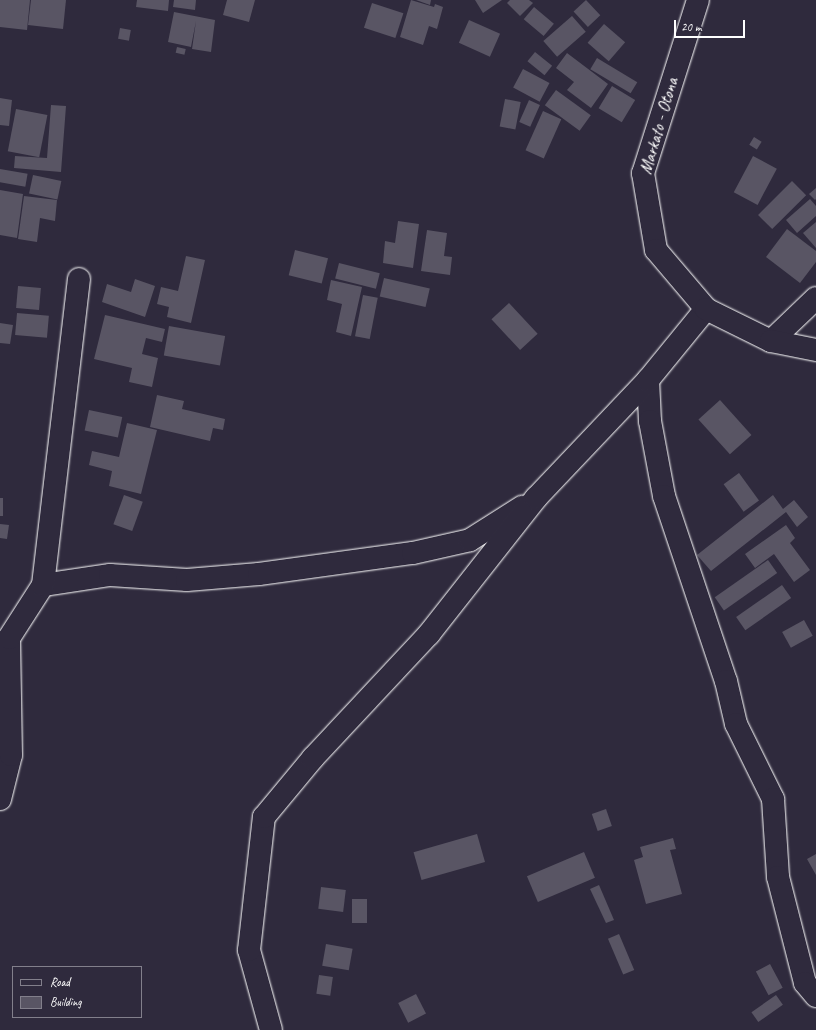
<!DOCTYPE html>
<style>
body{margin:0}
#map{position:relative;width:816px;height:1030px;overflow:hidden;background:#2f2a3d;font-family:Caveat,sans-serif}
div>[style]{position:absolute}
.building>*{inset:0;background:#595564;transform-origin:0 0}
.roads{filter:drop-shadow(0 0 1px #fff) drop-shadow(0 0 1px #fff)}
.street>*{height:22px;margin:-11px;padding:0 11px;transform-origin:11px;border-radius:11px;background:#2f2a3d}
.primary>*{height:22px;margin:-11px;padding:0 11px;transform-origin:11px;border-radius:11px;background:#2f2a3d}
span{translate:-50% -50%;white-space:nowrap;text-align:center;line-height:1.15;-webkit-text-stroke:3.5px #2f2a3d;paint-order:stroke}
.street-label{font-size:17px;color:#fff}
.legend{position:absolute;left:12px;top:966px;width:130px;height:52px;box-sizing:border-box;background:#2f2a3d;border:1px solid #827f8b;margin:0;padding:5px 7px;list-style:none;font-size:12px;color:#fff}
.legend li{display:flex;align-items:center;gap:8px;height:20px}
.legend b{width:20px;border:1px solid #827f8b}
.scale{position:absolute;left:674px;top:20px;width:71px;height:18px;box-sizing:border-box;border:2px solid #fff;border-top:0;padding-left:5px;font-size:12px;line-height:14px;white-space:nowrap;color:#fff;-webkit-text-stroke:3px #2f2a3d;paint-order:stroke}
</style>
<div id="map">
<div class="building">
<i style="clip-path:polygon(0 0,30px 0,27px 30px,0 27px)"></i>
<i style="clip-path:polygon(31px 0,66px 0,63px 29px,28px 25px)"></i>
<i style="clip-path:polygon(137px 0,169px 0,168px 11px,136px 7px)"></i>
<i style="clip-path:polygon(174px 0,196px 0,195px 10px,173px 7px)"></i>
<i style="clip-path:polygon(227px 0,255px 0,249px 22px,223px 15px)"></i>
<i style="clip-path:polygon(411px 0,434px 7px,435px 4px,443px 7px,437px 29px,429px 26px,423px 45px,400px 37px)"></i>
<i style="clip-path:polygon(416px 0,431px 0,430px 5px)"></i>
<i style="clip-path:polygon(475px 0,502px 0,483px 13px)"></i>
<i style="clip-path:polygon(510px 0,529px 0,533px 3px,520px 16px,507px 3px)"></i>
<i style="left:586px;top:0;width:21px;height:17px;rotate:47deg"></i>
<i style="left:372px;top:3px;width:33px;height:26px;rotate:18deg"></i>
<i style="left:534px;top:7px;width:26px;height:16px;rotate:40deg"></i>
<i style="clip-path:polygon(174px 12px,215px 20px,211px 52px,192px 49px,196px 21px,191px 47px,168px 42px)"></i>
<i style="left:572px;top:16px;width:21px;height:38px;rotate:49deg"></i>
<i style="left:469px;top:20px;width:34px;height:25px;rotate:24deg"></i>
<i style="left:604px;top:24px;width:28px;height:25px;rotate:41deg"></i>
<i style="left:120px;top:28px;width:11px;height:11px;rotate:10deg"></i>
<i style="left:177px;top:47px;width:9px;height:6px;rotate:13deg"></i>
<i style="left:535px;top:52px;width:22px;height:12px;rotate:39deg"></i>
<i style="clip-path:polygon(567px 53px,608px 84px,591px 108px,567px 90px,574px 82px,556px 68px)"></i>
<i style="left:597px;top:58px;width:47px;height:13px;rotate:31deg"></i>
<i style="left:523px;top:69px;width:30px;height:21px;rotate:28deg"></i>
<i style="left:612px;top:86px;width:27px;height:26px;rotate:31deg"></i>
<i style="left:556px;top:90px;width:43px;height:19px;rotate:36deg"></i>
<i style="clip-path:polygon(0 98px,12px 100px,9px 126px,0 125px)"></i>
<i style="left:505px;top:99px;width:16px;height:28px;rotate:11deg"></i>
<i style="left:529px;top:100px;width:12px;height:24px;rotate:24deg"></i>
<i style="clip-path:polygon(51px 105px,66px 106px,61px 172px,14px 168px,15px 156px,47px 158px)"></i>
<i style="left:16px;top:109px;width:32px;height:43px;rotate:11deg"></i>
<i style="left:543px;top:111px;width:20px;height:43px;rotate:24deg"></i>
<i style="left:754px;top:137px;width:9px;height:9px;rotate:32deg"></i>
<i style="left:753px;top:156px;width:27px;height:41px;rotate:28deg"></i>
<i style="left:0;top:169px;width:28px;height:13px;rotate:10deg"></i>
<i style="left:33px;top:175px;width:29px;height:19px;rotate:12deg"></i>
<i style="left:792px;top:181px;width:20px;height:48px;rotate:45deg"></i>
<i style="clip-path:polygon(816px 188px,816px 199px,815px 200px,809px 194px)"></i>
<i style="clip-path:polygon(0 190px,23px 194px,17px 238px,0 235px)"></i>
<i style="clip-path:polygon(24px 196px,57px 200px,55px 221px,40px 218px,37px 242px,18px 239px)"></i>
<i style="clip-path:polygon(810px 199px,816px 206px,816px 216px,797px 233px,786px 220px)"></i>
<i style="clip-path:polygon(398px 221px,419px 224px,413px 268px,383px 263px,385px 241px,395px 243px)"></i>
<i style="clip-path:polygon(816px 222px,816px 248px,803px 233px)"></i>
<i style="clip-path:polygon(787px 229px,816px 251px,816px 262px,800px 283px,766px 257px)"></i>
<i style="clip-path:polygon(427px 230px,447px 233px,444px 256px,452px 257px,450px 275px,421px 271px)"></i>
<i style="left:295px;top:250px;width:34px;height:26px;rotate:14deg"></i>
<i style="clip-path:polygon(186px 256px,205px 260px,191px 323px,167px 317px,169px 307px,157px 304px,161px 287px,178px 291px)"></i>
<i style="left:339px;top:263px;width:42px;height:16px;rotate:14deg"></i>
<i style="left:384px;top:278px;width:47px;height:19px;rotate:13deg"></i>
<i style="clip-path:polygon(135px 279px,155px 286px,145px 317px,102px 302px,107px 284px,131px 292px)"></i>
<i style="clip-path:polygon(331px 280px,362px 287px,351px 336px,336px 332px,342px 304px,327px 300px)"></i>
<i style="left:18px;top:286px;width:23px;height:22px;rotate:5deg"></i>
<i style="left:363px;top:295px;width:15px;height:42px;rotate:11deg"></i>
<i style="left:509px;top:303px;width:42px;height:24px;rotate:47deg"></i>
<i style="left:17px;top:313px;width:32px;height:22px;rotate:5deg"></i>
<i style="clip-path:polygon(105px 315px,165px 329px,162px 342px,146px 338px,142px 354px,158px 358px,152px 387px,129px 382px,132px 368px,94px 359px)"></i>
<i style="clip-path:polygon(0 323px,13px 325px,10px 344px,0 343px)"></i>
<i style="left:169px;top:326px;width:57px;height:30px;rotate:10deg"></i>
<i style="clip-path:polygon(157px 395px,184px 401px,182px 409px,225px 419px,223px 430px,213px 428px,210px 441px,150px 427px)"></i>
<i style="left:720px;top:400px;width:47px;height:29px;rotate:48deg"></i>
<i style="left:89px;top:410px;width:34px;height:21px;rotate:12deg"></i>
<i style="clip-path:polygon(127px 423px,157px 430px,141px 494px,109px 486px,112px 471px,89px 465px,92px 451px,119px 457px)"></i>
<i style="left:739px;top:473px;width:34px;height:19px;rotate:54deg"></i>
<i style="left:124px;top:495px;width:20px;height:31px;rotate:20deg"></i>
<i style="clip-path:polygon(773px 495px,783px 509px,794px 500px,808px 517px,797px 527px,786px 512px,711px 571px,697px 555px)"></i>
<i style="left:0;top:498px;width:3px;height:18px"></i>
<i style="clip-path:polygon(0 524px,9px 525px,7px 539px,0 538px)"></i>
<i style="clip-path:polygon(786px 525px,795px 538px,790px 543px,810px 570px,794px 582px,774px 554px,755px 568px,745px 554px)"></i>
<i style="left:768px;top:560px;width:16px;height:65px;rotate:55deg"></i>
<i style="left:782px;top:585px;width:16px;height:56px;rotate:55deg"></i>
<i style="left:804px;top:620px;width:18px;height:25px;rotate:61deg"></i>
<i style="left:606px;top:809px;width:18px;height:15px;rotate:71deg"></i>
<i style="left:477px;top:834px;width:29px;height:66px;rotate:74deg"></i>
<i style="clip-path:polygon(673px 838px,676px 849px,670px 850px,682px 894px,646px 904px,634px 860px,643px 857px,640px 847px)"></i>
<i style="left:584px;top:852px;width:28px;height:62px;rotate:67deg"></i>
<i style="clip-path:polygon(816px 854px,816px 875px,807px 859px)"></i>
<i style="clip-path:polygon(599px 885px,614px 920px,606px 923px,590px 889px)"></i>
<i style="left:321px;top:887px;width:25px;height:22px;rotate:7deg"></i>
<i style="left:352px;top:899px;width:15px;height:24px"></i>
<i style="left:619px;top:934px;width:39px;height:12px;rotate:67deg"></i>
<i style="left:326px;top:944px;width:27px;height:22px;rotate:10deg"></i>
<i style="left:770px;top:964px;width:27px;height:16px;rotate:62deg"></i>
<i style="left:319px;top:975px;width:14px;height:19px;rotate:8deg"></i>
<i style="left:416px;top:994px;width:22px;height:20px;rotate:63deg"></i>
<i style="left:776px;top:995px;width:12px;height:30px;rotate:55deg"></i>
</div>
<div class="roads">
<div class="street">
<i style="left:771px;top:341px;width:62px;rotate:-43.7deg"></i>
<i style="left:648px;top:380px;width:41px;rotate:87.2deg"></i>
<i style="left:650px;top:421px;width:76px;rotate:79.4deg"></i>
<i style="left:664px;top:496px;width:195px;rotate:71.5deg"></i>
<i style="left:726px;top:681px;width:44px;rotate:76.9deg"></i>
<i style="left:736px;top:724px;width:84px;rotate:63.7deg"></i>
<i style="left:773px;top:799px;width:78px;rotate:86.3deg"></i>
<i style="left:778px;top:877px;width:109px;rotate:75.7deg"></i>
<i style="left:805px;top:983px;width:17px;rotate:50deg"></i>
<i style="left:43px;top:585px;width:68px;rotate:-8.5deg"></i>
<i style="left:110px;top:575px;width:77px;rotate:3.7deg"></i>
<i style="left:187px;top:580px;width:72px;rotate:-4.8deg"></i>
<i style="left:259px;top:574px;width:155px;rotate:-7.8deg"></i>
<i style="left:413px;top:553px;width:58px;rotate:-12.8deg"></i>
<i style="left:470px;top:540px;width:62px;rotate:-32.4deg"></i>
<i style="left:0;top:799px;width:45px;rotate:-76deg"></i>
<i style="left:11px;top:755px;width:117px;rotate:-91deg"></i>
<i style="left:9px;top:638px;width:63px;rotate:-57.3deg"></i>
<i style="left:43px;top:585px;width:308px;rotate:-83.3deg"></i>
<i style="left:271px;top:1030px;width:83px;rotate:-105.4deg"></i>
<i style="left:249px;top:950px;width:134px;rotate:-83.6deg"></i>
<i style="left:264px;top:817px;width:77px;rotate:-50.3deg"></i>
<i style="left:313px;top:758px;width:170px;rotate:-46.9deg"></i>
<i style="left:429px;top:634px;width:173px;rotate:-51.8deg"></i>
<i style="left:536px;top:498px;width:163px;rotate:-46.5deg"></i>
<i style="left:648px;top:380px;width:92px;rotate:-50.8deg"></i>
</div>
<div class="primary">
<i style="left:698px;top:0;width:182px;rotate:107.6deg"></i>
<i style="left:643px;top:173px;width:78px;rotate:80.4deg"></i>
<i style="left:656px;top:250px;width:77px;rotate:49.7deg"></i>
<i style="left:706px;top:309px;width:72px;rotate:26.2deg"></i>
<i style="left:771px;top:341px;width:46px;rotate:11.3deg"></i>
</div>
</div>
<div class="street-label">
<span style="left:659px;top:126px;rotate:-74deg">Markato - Otona</span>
</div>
<ul class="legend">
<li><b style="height:5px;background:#2f2a3d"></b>Road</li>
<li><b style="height:11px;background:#595564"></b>Building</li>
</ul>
<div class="scale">20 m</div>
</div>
